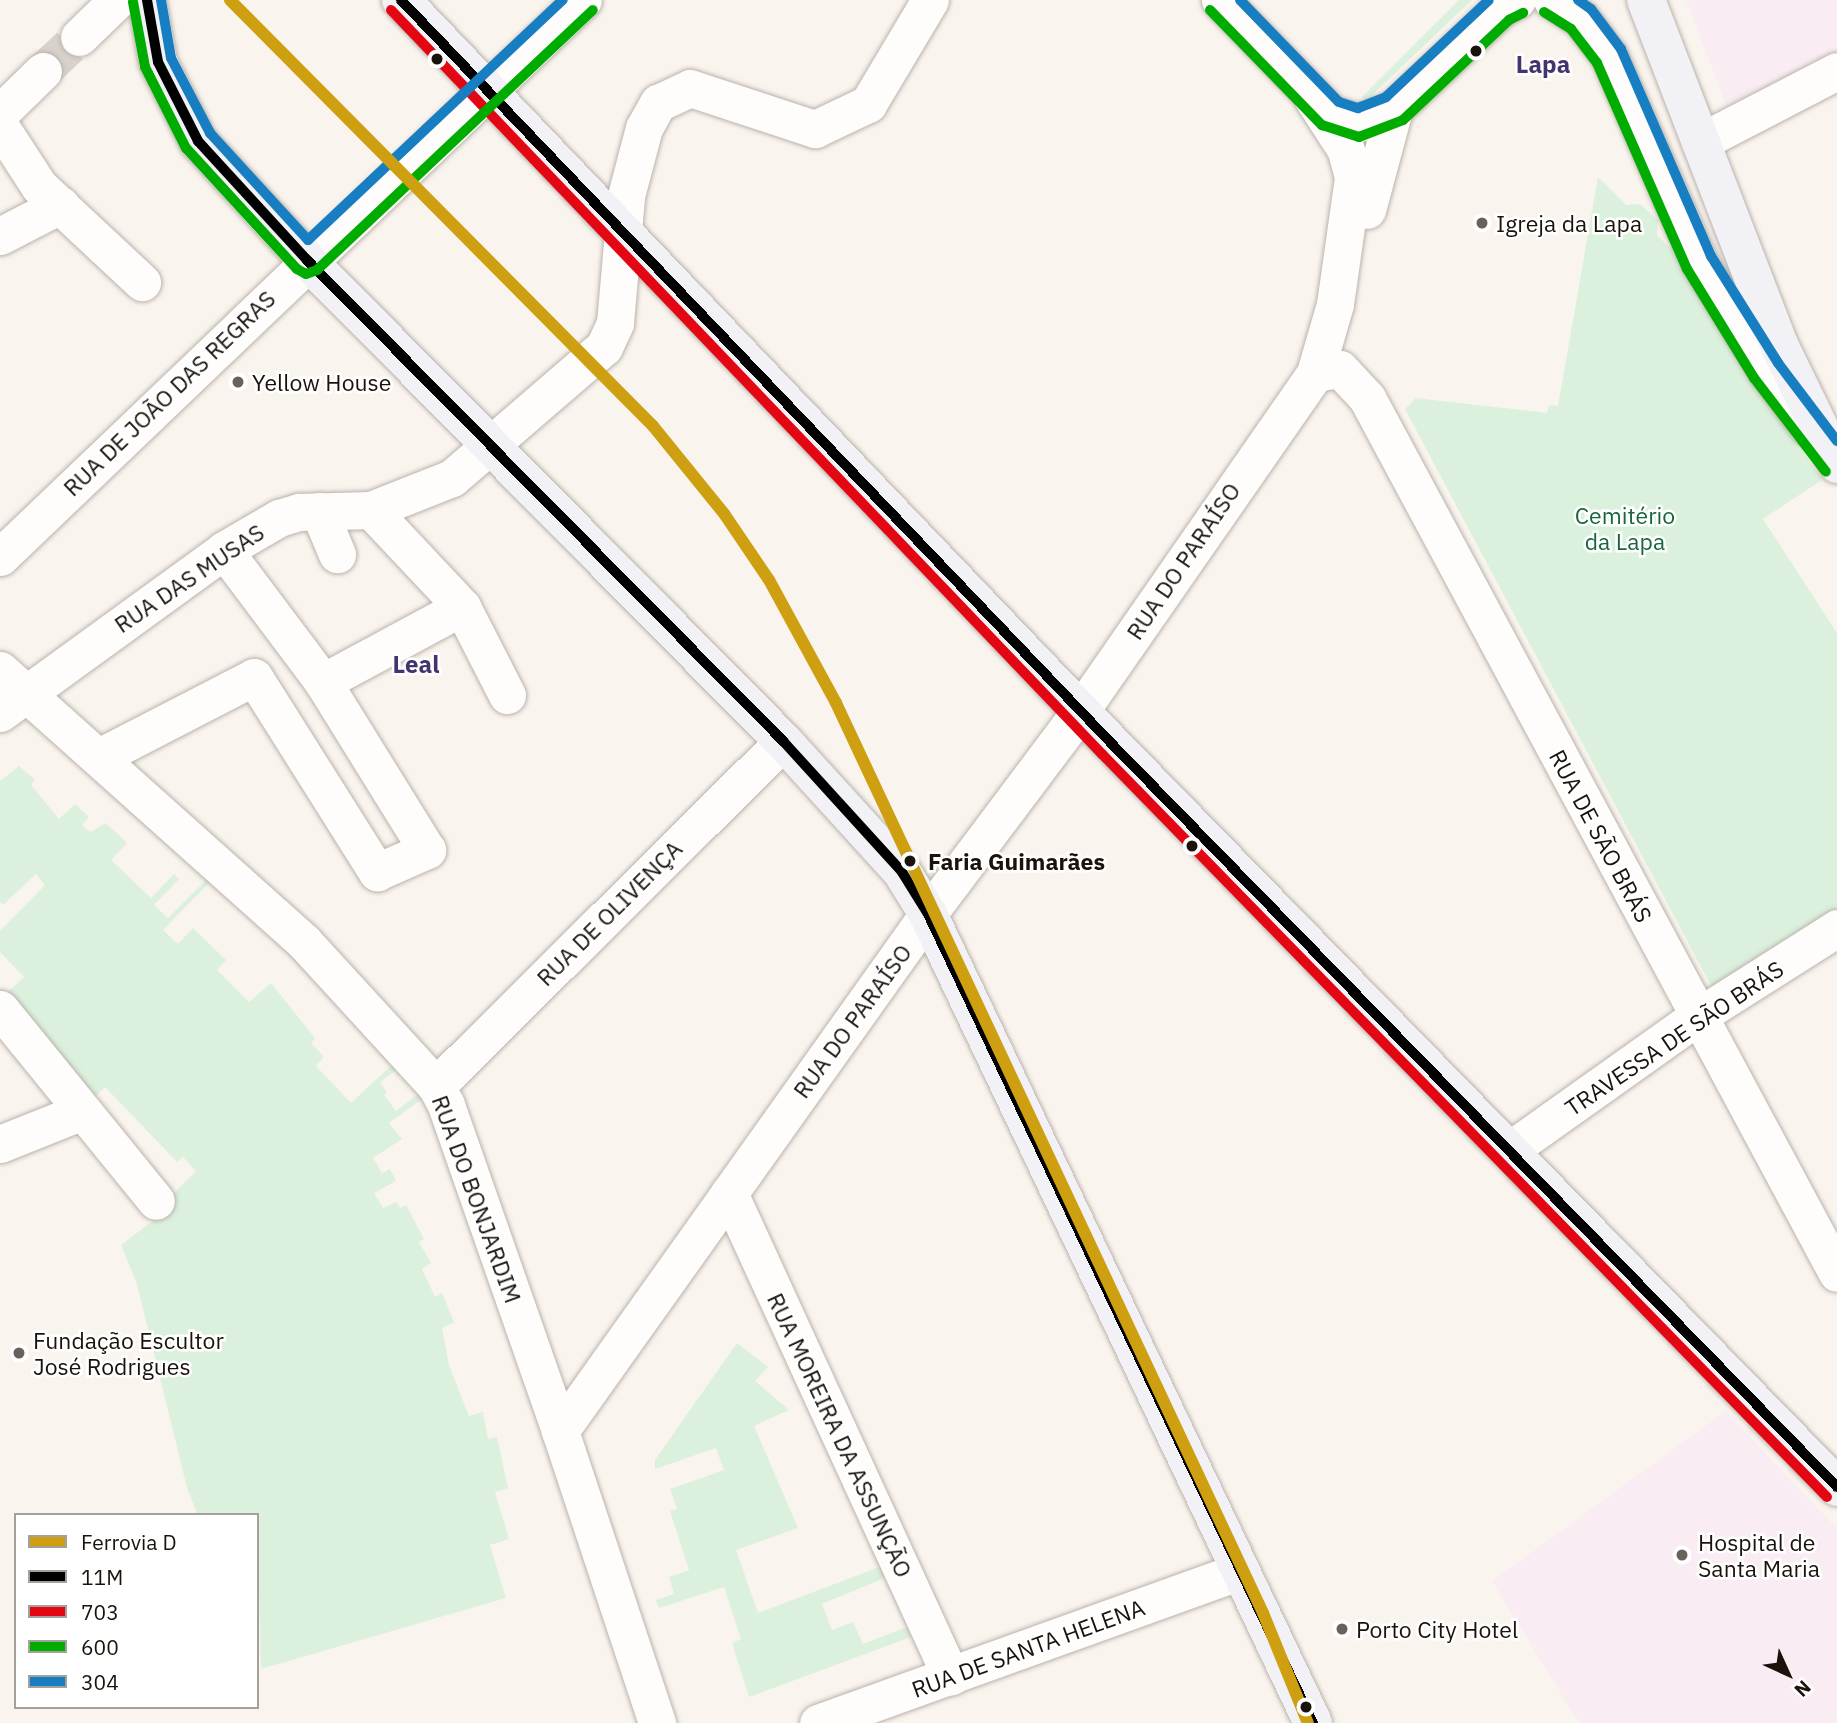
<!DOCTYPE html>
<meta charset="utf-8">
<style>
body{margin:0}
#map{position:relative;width:1837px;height:1723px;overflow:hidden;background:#faf4ee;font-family:"IBM Plex Sans",sans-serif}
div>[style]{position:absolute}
.medical>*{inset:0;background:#f9ecf2}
.green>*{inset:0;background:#dbf1dd}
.minor-tunnel>*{height:37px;margin-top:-18.5px;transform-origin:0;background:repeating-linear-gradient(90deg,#d9d2cc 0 37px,transparent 0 55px)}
.roads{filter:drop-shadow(0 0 2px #bab3ac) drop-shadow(0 0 2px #bab3ac)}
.minor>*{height:37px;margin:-18.5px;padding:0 18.5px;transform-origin:18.5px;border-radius:18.5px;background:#fefdfc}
.major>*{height:38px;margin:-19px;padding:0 19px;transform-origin:19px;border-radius:19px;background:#f2f1f5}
.bus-1>*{height:10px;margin:-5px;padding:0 5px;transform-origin:5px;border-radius:5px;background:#000}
.bus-2>*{height:10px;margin:-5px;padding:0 5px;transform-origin:5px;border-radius:5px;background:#e30613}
.bus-3>*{height:10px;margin:-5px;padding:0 5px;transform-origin:5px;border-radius:5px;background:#00ac00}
.bus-4>*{height:10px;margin:-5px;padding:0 5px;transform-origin:5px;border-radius:5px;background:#187ec2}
.rail-1>*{height:12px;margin:-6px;padding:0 6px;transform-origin:6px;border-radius:6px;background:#cd9f11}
.dots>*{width:19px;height:19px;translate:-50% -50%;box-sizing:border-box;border:4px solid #fff;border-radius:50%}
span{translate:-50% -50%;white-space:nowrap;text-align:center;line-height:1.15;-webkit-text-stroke:5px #fff;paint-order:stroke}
.poi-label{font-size:23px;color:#1b130b}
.left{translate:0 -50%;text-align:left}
.street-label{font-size:23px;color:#1b130b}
.park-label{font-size:23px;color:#18663d}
.stop-label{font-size:23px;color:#1b130b;font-weight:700}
.neighbourhood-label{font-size:24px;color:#43336f;font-weight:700}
.legend{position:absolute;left:14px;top:1513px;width:245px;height:196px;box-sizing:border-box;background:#fff;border:2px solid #a4a19d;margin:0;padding:9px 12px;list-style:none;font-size:21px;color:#1b130b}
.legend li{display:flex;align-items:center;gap:14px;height:35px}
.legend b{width:35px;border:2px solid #a4a19d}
.north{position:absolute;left:1753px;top:1639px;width:70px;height:70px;-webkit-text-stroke:5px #fff;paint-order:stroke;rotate:135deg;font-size:19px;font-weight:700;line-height:28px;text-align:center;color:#1b130b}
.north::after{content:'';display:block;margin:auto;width:24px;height:32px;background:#1b130b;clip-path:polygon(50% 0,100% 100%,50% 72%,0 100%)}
</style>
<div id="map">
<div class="medical">
<i style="clip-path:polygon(1686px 0,1837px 0,1837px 61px,1731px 118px)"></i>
<i style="clip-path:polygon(1726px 1411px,1837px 1529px,1837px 1723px,1579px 1723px,1492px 1581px)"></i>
</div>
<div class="green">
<i style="clip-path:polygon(1459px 0,1472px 0,1367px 100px,1361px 98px)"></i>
<i style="clip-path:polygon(1598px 177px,1626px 205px,1640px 204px,1658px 220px,1657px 235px,1683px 261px,1822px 480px,1763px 519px,1837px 633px,1837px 916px,1717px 997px,1405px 409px,1416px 398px,1547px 413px,1549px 405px,1558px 406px)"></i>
<i style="clip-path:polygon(19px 766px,35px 780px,31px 785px,59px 819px,75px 804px,89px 817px,82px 825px,90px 832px,106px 823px,127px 843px,111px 860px,151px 898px,174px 874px,179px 879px,154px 905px,168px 918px,211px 875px,214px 878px,163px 930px,178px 944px,193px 928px,226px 960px,217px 970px,249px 1002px,271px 983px,315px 1038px,311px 1043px,324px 1057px,316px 1066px,351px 1103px,396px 1061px,399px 1068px,380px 1082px,387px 1092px,384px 1095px,396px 1111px,419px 1093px,422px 1099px,389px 1123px,402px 1139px,373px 1158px,382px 1173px,390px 1169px,396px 1181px,374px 1193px,383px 1208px,396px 1202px,400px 1208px,406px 1205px,424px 1239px,419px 1242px,431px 1263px,422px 1269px,435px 1297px,442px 1293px,454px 1322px,442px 1328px,449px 1365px,469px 1416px,483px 1412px,488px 1439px,497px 1437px,508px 1488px,495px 1492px,509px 1539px,490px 1545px,506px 1598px,261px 1669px,257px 1515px,198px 1515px,187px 1488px,137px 1284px,121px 1245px,176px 1203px,170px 1197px,196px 1171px,183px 1157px,177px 1162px,105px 1087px,86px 1106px,3px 997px,24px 977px,0 952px,0 931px,45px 885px,36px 874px,3px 905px,0 902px,0 781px)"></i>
<i style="clip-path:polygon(737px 1343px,768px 1367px,755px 1381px,789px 1410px,754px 1426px,798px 1528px,736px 1550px,758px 1613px,882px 1566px,887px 1577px,822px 1604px,832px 1630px,853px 1622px,863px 1644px,907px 1627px,911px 1637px,749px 1697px,732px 1643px,741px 1639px,724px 1587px,659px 1608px,656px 1600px,674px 1594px,669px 1577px,689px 1570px,670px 1511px,677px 1509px,670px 1489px,724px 1470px,716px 1448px,655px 1469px,655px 1460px)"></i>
</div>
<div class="minor-tunnel">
<i style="left:43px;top:71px;width:50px;rotate:-43.4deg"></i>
</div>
<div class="roads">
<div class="minor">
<i style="left:1220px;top:0;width:159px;rotate:45.8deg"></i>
<i style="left:1331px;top:114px;width:29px;rotate:18deg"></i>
<i style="left:1359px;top:123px;width:38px;rotate:-22deg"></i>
<i style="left:1394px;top:109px;width:147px;rotate:-43.3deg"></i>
<i style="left:1501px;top:8px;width:18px;rotate:-27deg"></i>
<i style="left:1552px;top:0;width:35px;rotate:33deg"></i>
<i style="left:1581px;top:19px;width:46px;rotate:52.9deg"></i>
<i style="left:1609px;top:56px;width:225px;rotate:66.4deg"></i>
<i style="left:1699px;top:262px;width:128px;rotate:58.4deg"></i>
<i style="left:1766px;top:371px;width:70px;rotate:53.1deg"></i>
<i style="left:79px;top:37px;width:53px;rotate:-44.2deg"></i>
<i style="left:0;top:113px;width:60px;rotate:-44.3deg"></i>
<i style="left:0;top:126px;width:72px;rotate:57deg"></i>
<i style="left:39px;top:186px;width:141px;rotate:43deg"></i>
<i style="left:1700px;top:142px;width:154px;rotate:-27.4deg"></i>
<i style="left:1367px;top:210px;width:105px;rotate:-75deg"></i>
<i style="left:0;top:236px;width:68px;rotate:-27.3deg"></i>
<i style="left:1315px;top:373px;width:25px;rotate:-9deg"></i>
<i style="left:1340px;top:369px;width:40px;rotate:47deg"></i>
<i style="left:1367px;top:398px;width:993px;rotate:61.76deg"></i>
<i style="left:371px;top:510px;width:133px;rotate:46.8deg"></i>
<i style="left:462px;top:607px;width:99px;rotate:62.9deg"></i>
<i style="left:319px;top:511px;width:47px;rotate:67.3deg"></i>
<i style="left:0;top:557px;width:806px;rotate:-43.69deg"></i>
<i style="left:0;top:670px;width:408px;rotate:41.8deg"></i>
<i style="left:304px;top:942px;width:195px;rotate:47.5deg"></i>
<i style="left:436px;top:1086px;width:21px;rotate:62deg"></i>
<i style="left:446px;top:1105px;width:345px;rotate:70.7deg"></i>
<i style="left:560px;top:1431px;width:308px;rotate:71.6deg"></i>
<i style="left:323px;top:682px;width:158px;rotate:-28.3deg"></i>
<i style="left:0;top:713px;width:277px;rotate:-36deg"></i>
<i style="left:224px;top:550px;width:64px;rotate:-30.2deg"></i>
<i style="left:279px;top:518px;width:21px;rotate:-17deg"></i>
<i style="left:299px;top:512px;width:72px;rotate:-1.6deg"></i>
<i style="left:371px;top:510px;width:87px;rotate:-21.6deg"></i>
<i style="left:452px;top:478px;width:201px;rotate:-40.8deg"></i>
<i style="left:604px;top:347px;width:26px;rotate:-65deg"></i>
<i style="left:615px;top:323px;width:127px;rotate:-85deg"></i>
<i style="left:626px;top:196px;width:70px;rotate:-75.2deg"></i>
<i style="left:644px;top:128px;width:29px;rotate:-61deg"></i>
<i style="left:658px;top:103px;width:35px;rotate:-25deg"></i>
<i style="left:690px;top:88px;width:132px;rotate:18.2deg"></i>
<i style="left:815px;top:129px;width:59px;rotate:-25.3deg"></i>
<i style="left:868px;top:104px;width:121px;rotate:-59.2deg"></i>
<i style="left:101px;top:756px;width:172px;rotate:-27.3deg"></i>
<i style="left:254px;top:677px;width:231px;rotate:57.8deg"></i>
<i style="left:377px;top:872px;width:55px;rotate:-23.7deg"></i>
<i style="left:427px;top:850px;width:198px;rotate:-121.8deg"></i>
<i style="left:323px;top:682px;width:165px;rotate:-126.9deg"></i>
<i style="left:0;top:1009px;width:247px;rotate:50.9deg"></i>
<i style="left:436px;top:1086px;width:489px;rotate:-44.8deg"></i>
<i style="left:0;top:1144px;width:86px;rotate:-21.8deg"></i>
<i style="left:1511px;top:1149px;width:228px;rotate:-35.4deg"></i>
<i style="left:1697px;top:1017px;width:166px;rotate:-32.4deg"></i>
<i style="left:729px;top:1193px;width:532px;rotate:65.36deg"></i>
<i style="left:560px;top:1431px;width:635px;rotate:-54.56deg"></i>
<i style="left:928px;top:914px;width:255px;rotate:-53.1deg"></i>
<i style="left:1081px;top:710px;width:410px;rotate:-55.2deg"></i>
<i style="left:1315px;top:373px;width:72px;rotate:-73.8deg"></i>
<i style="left:1335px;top:304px;width:128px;rotate:-81.9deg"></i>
<i style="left:1353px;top:177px;width:28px;rotate:-105deg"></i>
<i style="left:1346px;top:150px;width:64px;rotate:-122.9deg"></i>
<i style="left:818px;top:1723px;width:445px;rotate:-19.8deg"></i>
</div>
<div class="major">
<i style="left:147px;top:0;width:63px;rotate:79.9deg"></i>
<i style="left:158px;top:62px;width:89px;rotate:63.1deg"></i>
<i style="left:198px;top:141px;width:161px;rotate:47.5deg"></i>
<i style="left:307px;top:260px;width:677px;rotate:45.3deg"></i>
<i style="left:783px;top:741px;width:177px;rotate:47.7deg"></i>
<i style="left:902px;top:872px;width:49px;rotate:58.2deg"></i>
<i style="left:928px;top:914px;width:896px;rotate:64.55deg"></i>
<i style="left:401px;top:0;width:1029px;rotate:46.3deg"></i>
<i style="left:1112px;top:744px;width:1038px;rotate:45.7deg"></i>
<i style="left:1646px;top:0;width:374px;rotate:68.9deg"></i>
<i style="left:1781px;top:349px;width:128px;rotate:64deg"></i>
</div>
</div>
<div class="bus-1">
<i style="left:147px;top:0;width:63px;rotate:79.9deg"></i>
<i style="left:158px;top:62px;width:89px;rotate:63.1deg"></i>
<i style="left:198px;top:141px;width:161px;rotate:47.5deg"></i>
<i style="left:307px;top:260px;width:677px;rotate:45.3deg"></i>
<i style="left:783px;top:741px;width:177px;rotate:47.7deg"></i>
<i style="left:902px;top:872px;width:49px;rotate:58.2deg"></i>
<i style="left:928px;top:914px;width:896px;rotate:64.55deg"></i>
<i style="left:401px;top:0;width:1029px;rotate:46.3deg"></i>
<i style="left:1112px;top:744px;width:1038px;rotate:45.7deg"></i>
</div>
<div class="bus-2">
<i style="left:391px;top:10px;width:1029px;rotate:46.3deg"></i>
<i style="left:1102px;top:754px;width:1038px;rotate:45.7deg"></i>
</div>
<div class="bus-3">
<i style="left:133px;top:2px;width:66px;rotate:79.5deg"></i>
<i style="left:145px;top:67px;width:91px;rotate:63.2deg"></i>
<i style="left:186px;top:148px;width:164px;rotate:47.5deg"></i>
<i style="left:297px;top:269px;width:10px;rotate:29deg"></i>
<i style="left:306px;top:274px;width:12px;rotate:-20deg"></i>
<i style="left:317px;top:270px;width:379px;rotate:-43.3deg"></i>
<i style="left:1210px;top:10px;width:161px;rotate:45.8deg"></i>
<i style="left:1322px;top:125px;width:39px;rotate:18deg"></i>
<i style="left:1359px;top:137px;width:47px;rotate:-21.1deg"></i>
<i style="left:1403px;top:120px;width:146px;rotate:-43.3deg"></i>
<i style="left:1509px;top:20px;width:16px;rotate:-27deg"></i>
<i style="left:1544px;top:12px;width:32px;rotate:32deg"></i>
<i style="left:1571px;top:29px;width:43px;rotate:52.6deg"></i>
<i style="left:1597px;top:63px;width:225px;rotate:66.4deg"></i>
<i style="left:1687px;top:269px;width:128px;rotate:58.4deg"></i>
<i style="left:1754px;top:378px;width:118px;rotate:52.5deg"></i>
</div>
<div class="bus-4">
<i style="left:161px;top:0;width:59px;rotate:80.2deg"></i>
<i style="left:171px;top:58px;width:85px;rotate:62.5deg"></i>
<i style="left:210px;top:133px;width:145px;rotate:47.5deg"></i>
<i style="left:308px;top:240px;width:350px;rotate:-43.3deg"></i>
<i style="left:1240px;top:0;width:142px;rotate:45.9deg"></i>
<i style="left:1339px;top:102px;width:20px;rotate:18deg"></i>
<i style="left:1358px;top:108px;width:30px;rotate:-21deg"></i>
<i style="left:1386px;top:97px;width:141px;rotate:-43.3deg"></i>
<i style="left:1578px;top:0;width:16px;rotate:35deg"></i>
<i style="left:1591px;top:9px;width:50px;rotate:53.1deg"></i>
<i style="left:1621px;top:49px;width:226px;rotate:66.5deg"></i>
<i style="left:1711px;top:256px;width:126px;rotate:57.9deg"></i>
<i style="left:1778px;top:363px;width:98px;rotate:52.9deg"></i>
</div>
<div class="rail-1">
<i style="left:230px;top:0;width:600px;rotate:45.2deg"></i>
<i style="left:653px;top:426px;width:114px;rotate:51deg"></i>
<i style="left:725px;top:515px;width:78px;rotate:55.9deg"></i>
<i style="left:769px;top:580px;width:140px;rotate:61.4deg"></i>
<i style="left:836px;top:703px;width:1005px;rotate:64.86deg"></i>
<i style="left:1263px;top:1613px;width:119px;rotate:67.8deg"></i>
</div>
<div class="dots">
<i style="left:1476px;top:51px;background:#1b130b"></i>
<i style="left:437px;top:59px;background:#1b130b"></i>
<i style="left:1482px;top:223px;background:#69625a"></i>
<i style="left:238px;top:382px;background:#69625a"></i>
<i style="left:1192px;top:846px;background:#1b130b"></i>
<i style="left:910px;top:861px;background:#1b130b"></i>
<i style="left:19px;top:1353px;background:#69625a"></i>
<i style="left:1682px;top:1555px;background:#69625a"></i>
<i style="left:1342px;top:1629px;background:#69625a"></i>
<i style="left:1306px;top:1707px;background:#1b130b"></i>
</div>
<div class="poi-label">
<span class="left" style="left:1496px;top:223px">Igreja da Lapa</span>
<span class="left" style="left:252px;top:382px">Yellow House</span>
<span class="left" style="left:33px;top:1353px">Fundação Escultor<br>José Rodrigues</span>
<span class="left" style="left:1698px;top:1555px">Hospital de<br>Santa Maria</span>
<span class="left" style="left:1356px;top:1629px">Porto City Hotel</span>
</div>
<div class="street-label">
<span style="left:169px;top:393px;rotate:-44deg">RUA DE JOÃO DAS REGRAS</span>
<span style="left:1183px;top:561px;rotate:-56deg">RUA DO PARAÍSO</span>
<span style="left:189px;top:578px;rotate:-34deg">RUA DAS MUSAS</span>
<span style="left:1601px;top:836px;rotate:62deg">RUA DE SÃO BRÁS</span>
<span style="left:609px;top:913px;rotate:-45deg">RUA DE OLIVENÇA</span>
<span style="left:852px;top:1021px;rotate:-54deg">RUA DO PARAÍSO</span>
<span style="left:1674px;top:1038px;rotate:-34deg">TRAVESSA DE SÃO BRÁS</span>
<span style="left:477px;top:1199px;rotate:70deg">RUA DO BONJARDIM</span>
<span style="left:840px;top:1435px;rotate:65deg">RUA MOREIRA DA ASSUNÇÃO</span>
<span style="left:1028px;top:1648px;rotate:-20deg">RUA DE SANTA HELENA</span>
</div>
<div class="park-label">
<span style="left:1625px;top:528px">Cemitério<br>da Lapa</span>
</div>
<div class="stop-label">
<span class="left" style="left:928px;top:861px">Faria Guimarães</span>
</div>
<div class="neighbourhood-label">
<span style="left:1543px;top:65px">Lapa</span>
<span style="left:416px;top:665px">Leal</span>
</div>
<ul class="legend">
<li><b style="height:9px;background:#cd9f11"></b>Ferrovia D</li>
<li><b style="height:9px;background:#000"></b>11M</li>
<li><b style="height:9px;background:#e30613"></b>703</li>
<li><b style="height:9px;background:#00ac00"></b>600</li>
<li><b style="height:9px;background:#187ec2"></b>304</li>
</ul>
<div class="north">N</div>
</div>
